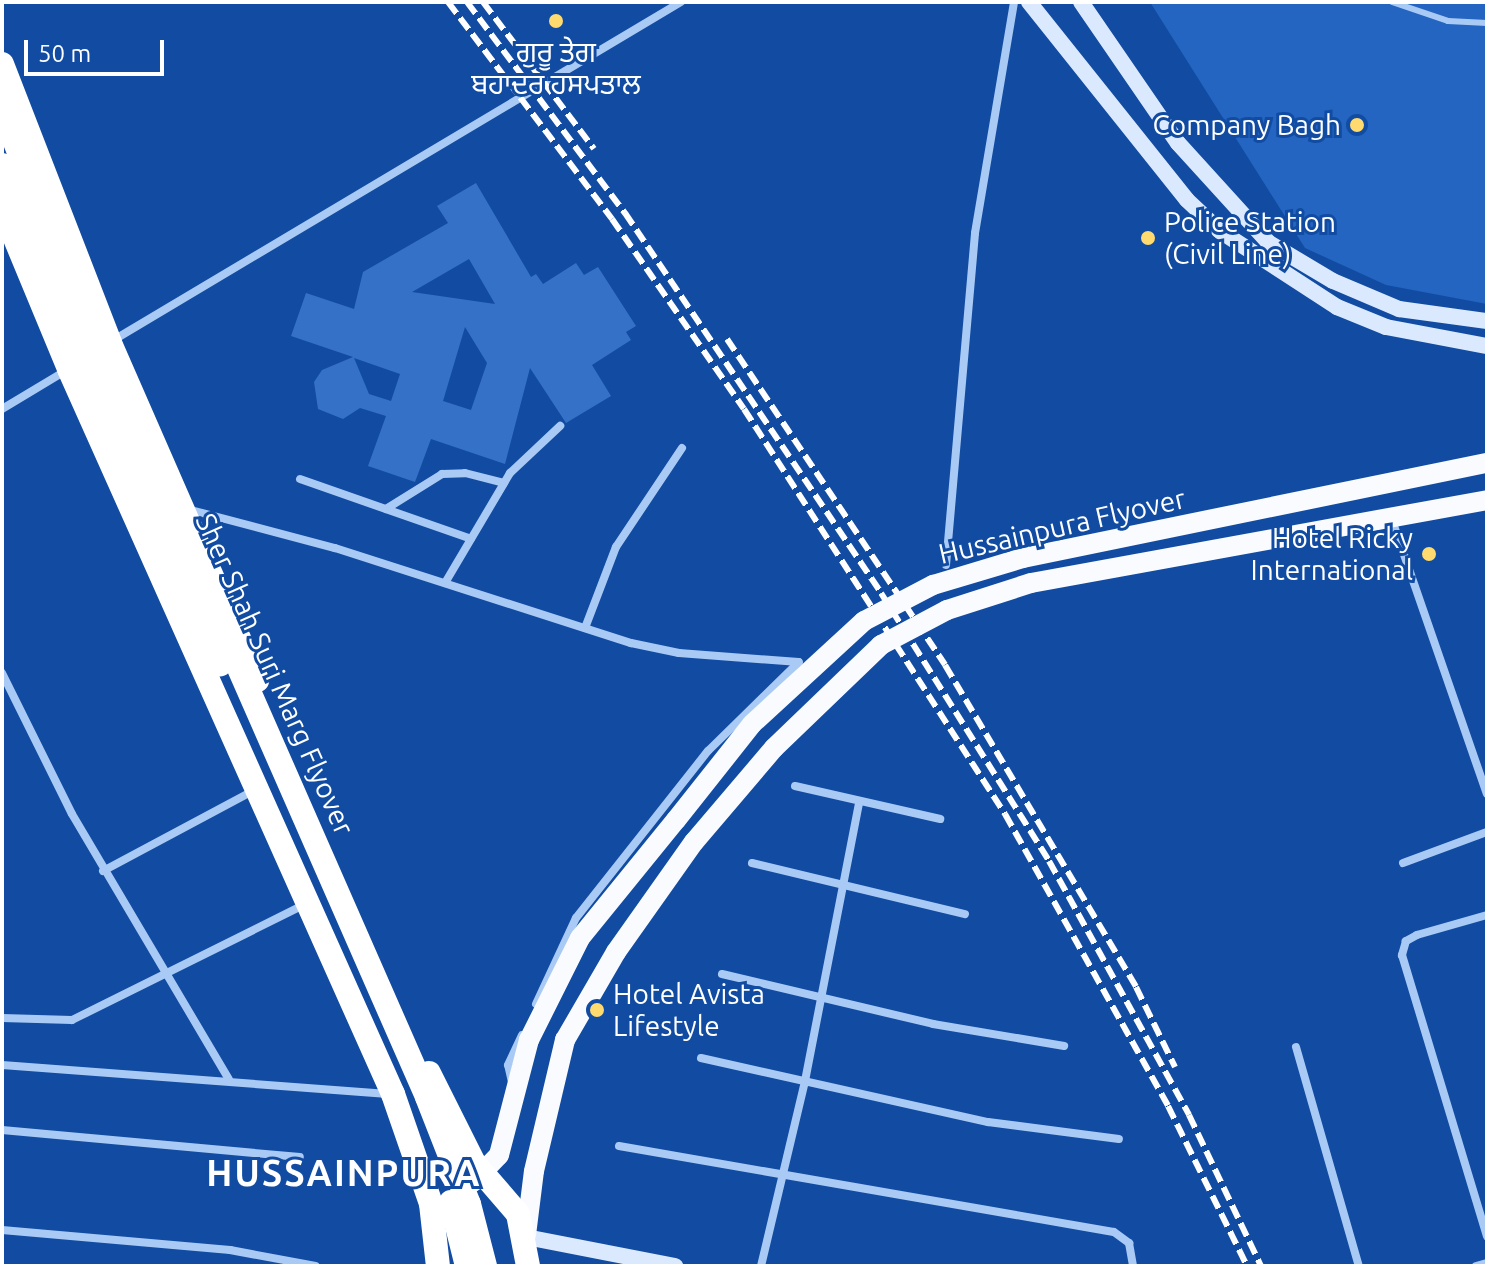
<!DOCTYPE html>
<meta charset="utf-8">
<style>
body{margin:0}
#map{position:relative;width:1489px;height:1268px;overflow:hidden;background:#114ca2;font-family:Ubuntu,"Noto Sans Gurmukhi",sans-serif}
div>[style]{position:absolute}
.green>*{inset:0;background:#2365c1}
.building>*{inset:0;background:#3572c7}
.lane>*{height:6px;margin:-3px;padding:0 3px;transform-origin:3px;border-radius:3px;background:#aacaf6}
.street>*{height:8px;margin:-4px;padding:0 4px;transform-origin:4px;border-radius:4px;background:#aacaf6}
.secondary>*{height:16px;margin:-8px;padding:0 8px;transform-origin:8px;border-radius:8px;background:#dbe9fe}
.primary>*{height:20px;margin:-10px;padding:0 10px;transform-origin:10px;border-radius:10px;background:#f9fbff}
.highway>*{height:24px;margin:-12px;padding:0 12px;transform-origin:12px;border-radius:12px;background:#fff}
.rail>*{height:6px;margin-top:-3px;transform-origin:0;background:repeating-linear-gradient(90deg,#fff 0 14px,transparent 0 20px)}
.primary-bridge>*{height:20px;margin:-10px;padding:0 10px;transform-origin:10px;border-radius:10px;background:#f9fbff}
.highway-bridge>*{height:24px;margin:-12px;padding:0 12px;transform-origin:12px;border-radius:12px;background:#fff}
.dots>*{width:22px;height:22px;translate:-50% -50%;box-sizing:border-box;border:4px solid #114ca2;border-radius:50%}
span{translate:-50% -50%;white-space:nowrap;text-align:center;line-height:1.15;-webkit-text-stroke:6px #114ca2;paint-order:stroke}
.poi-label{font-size:28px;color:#fff}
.right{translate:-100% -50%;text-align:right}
.left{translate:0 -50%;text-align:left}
.street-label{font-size:28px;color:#fff}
.district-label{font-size:36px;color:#fff;font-weight:700;letter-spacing:2px}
.frame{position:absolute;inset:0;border:4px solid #fff;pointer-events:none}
.scale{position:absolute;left:24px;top:40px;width:140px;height:36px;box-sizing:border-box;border:4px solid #fff;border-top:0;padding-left:10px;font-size:24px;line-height:28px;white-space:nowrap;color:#fff;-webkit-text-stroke:6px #114ca2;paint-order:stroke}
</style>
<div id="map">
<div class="green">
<i style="clip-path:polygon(1150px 2px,1487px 2px,1487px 304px,1386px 285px,1305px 248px)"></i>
</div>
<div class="building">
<i style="clip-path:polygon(evenodd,476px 183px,531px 277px,536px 274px,543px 284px,576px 263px,584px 275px,598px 267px,636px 326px,626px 332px,631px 340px,592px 365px,611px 396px,566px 423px,530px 368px,505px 464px,431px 439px,415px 482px,368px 466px,386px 416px,360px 408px,343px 419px,318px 409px,314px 382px,322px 370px,353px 357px,291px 336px,306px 293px,354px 309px,363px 272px,448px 223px,437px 206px,476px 183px,469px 259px,495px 304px,412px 292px,469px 259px,476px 183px,465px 327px,487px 363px,471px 410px,443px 401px,465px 327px,476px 183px,354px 358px,400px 374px,391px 401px,369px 394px,354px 358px)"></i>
</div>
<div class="lane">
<i style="left:1392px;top:2px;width:59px;rotate:18.7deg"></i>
<i style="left:1448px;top:21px;width:39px;rotate:3deg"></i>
</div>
<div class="street">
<i style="left:112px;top:341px;width:662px;rotate:-30.79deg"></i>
<i style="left:2px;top:409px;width:76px;rotate:-31deg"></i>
<i style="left:300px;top:479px;width:181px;rotate:19.3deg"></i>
<i style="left:187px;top:509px;width:153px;rotate:14.8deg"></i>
<i style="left:335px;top:548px;width:311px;rotate:17.8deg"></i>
<i style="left:631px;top:643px;width:49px;rotate:11.8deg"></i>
<i style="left:679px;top:653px;width:120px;rotate:4.3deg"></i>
<i style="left:386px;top:509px;width:66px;rotate:-32deg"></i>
<i style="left:442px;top:474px;width:23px;rotate:-2deg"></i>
<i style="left:465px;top:473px;width:40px;rotate:14.4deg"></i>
<i style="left:1392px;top:520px;width:290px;rotate:70.9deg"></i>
<i style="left:946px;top:565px;width:333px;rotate:-85deg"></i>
<i style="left:975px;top:233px;width:234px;rotate:-80.4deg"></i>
<i style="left:445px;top:583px;width:128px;rotate:-59.4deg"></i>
<i style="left:510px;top:473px;width:69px;rotate:-43.2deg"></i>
<i style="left:585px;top:628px;width:87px;rotate:-69.1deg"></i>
<i style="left:616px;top:547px;width:119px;rotate:-56.3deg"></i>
<i style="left:2px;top:673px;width:157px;rotate:63.6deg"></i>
<i style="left:72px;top:814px;width:308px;rotate:59.4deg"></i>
<i style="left:795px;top:786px;width:149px;rotate:12.8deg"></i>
<i style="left:752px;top:863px;width:219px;rotate:13.5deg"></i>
<i style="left:1403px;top:863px;width:90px;rotate:-20.3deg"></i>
<i style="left:103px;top:871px;width:172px;rotate:-28.1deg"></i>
<i style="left:1487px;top:915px;width:73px;rotate:164.1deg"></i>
<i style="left:1417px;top:935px;width:13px;rotate:151deg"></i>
<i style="left:1406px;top:941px;width:15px;rotate:106deg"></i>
<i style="left:1402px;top:955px;width:294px;rotate:73.2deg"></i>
<i style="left:722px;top:974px;width:217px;rotate:13.3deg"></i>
<i style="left:933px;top:1024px;width:133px;rotate:9.5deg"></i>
<i style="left:536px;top:1004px;width:95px;rotate:-65.1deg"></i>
<i style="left:576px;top:918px;width:213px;rotate:-51.7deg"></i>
<i style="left:708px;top:751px;width:127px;rotate:-44.4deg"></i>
<i style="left:2px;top:1018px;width:70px;rotate:1.6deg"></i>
<i style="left:72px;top:1020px;width:261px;rotate:-26.4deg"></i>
<i style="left:1296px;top:1047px;width:228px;rotate:74deg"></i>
<i style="left:701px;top:1058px;width:294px;rotate:12.6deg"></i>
<i style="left:988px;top:1122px;width:132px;rotate:7.4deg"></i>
<i style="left:2px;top:1065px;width:387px;rotate:4.3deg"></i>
<i style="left:512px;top:1082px;width:17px;rotate:-103deg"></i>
<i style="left:508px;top:1065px;width:33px;rotate:-65deg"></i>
<i style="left:2px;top:1130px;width:299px;rotate:5.2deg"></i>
<i style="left:619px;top:1146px;width:502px;rotate:9.86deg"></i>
<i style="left:1114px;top:1232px;width:19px;rotate:36deg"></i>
<i style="left:1129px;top:1243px;width:23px;rotate:80deg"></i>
<i style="left:2px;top:1230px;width:229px;rotate:5deg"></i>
<i style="left:230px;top:1250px;width:87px;rotate:10.5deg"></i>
<i style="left:761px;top:1266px;width:190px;rotate:-76.6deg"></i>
<i style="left:805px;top:1081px;width:282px;rotate:-79deg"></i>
<i style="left:1476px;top:1266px;width:11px;rotate:-15deg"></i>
</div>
<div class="secondary">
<i style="left:1029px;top:2px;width:253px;rotate:51.4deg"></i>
<i style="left:1187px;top:200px;width:45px;rotate:43.2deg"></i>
<i style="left:1220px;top:231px;width:140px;rotate:33deg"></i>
<i style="left:1337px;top:307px;width:53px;rotate:22.2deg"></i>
<i style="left:1386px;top:327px;width:103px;rotate:10.7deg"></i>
<i style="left:1081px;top:2px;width:171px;rotate:55.5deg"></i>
<i style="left:1178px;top:143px;width:135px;rotate:47.7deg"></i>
<i style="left:1269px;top:243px;width:74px;rotate:30.7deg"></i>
<i style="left:1333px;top:281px;width:72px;rotate:23deg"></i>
<i style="left:1399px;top:309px;width:89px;rotate:7.8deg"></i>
<i style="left:526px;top:1237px;width:152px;rotate:11deg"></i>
</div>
<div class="primary">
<i style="left:1023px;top:558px;width:474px;rotate:-11.6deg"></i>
<i style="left:1031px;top:583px;width:463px;rotate:-10.3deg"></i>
<i style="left:473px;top:1182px;width:37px;rotate:-46deg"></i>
<i style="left:499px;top:1155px;width:119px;rotate:-75.4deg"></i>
<i style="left:529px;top:1040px;width:114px;rotate:-63.4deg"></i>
<i style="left:580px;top:938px;width:152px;rotate:-50.9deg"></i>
<i style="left:526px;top:1235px;width:64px;rotate:-82.9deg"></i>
<i style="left:534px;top:1171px;width:135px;rotate:-76.7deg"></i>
<i style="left:565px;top:1040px;width:102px;rotate:-59.9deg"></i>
<i style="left:616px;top:952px;width:135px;rotate:-54.7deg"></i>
</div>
<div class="highway">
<i style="left:2px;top:64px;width:299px;rotate:68.8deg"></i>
<i style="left:110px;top:343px;width:368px;rotate:66.4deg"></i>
<i style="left:2px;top:207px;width:175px;rotate:67.5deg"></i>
<i style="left:69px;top:369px;width:794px;rotate:65.92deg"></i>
<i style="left:393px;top:1094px;width:116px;rotate:70.9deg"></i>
<i style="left:431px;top:1204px;width:62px;rotate:83.6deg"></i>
<i style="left:429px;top:1073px;width:101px;rotate:63.4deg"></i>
<i style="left:474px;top:1163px;width:67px;rotate:49.2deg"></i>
<i style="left:518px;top:1214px;width:53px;rotate:79.1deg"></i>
</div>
<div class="rail">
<i style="left:448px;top:2px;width:272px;rotate:52.9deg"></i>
<i style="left:612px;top:219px;width:231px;rotate:55.2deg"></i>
<i style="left:744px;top:409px;width:482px;rotate:57.2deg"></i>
<i style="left:1005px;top:814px;width:334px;rotate:60.8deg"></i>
<i style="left:1168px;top:1106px;width:178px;rotate:63.7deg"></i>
<i style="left:467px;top:2px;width:264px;rotate:53.2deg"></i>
<i style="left:625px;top:213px;width:458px;rotate:56deg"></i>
<i style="left:881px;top:593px;width:316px;rotate:57.9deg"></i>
<i style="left:1049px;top:861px;width:290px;rotate:61.1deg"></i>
<i style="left:1189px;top:1115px;width:167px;rotate:64.5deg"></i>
<i style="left:483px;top:2px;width:184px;rotate:52.9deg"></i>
<i style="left:727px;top:339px;width:392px;rotate:56.2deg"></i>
<i style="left:945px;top:665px;width:374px;rotate:59.3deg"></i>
<i style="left:1136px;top:987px;width:89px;rotate:64deg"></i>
</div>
<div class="primary-bridge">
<i style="left:676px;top:820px;width:122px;rotate:-51.6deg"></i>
<i style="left:752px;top:724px;width:152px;rotate:-42.6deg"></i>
<i style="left:864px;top:621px;width:78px;rotate:-27.6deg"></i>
<i style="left:933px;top:585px;width:94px;rotate:-16.7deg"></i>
<i style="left:694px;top:842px;width:123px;rotate:-49.6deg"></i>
<i style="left:774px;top:748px;width:149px;rotate:-43.9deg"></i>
<i style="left:881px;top:645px;width:75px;rotate:-27.9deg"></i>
<i style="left:947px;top:610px;width:88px;rotate:-17.8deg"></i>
</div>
<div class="highway-bridge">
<i style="left:2px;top:109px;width:194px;rotate:68.6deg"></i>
<i style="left:73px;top:290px;width:881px;rotate:66.31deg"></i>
<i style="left:427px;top:1097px;width:115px;rotate:68.6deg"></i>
<i style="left:469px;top:1204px;width:64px;rotate:75.5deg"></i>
<i style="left:2px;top:165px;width:545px;rotate:66.44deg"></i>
<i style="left:451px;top:1202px;width:66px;rotate:76deg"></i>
</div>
<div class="dots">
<i style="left:556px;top:21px;background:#ffda6f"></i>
<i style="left:1357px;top:125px;background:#ffda6f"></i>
<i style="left:1148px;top:238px;background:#ffda6f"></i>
<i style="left:1429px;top:554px;background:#ffda6f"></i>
<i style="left:597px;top:1010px;background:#ffda6f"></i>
</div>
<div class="poi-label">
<span style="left:556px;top:68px">ਗੁਰੂ ਤੇਗ<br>ਬਹਾਦਰ ਹਸਪਤਾਲ</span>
<span class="right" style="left:1341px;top:125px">Company Bagh</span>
<span class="left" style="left:1164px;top:238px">Police Station<br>(Civil Line)</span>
<span class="right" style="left:1413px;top:554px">Hotel Ricky<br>International</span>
<span class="left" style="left:613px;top:1010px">Hotel Avista<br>Lifestyle</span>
</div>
<div class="street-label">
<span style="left:1062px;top:526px;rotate:-13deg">Hussainpura Flyover</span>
<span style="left:275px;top:674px;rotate:66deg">Sher Shah Suri Marg Flyover</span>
</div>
<div class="district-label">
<span style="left:344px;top:1173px">HUSSAINPURA</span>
</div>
<div class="frame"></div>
<div class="scale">50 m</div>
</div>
